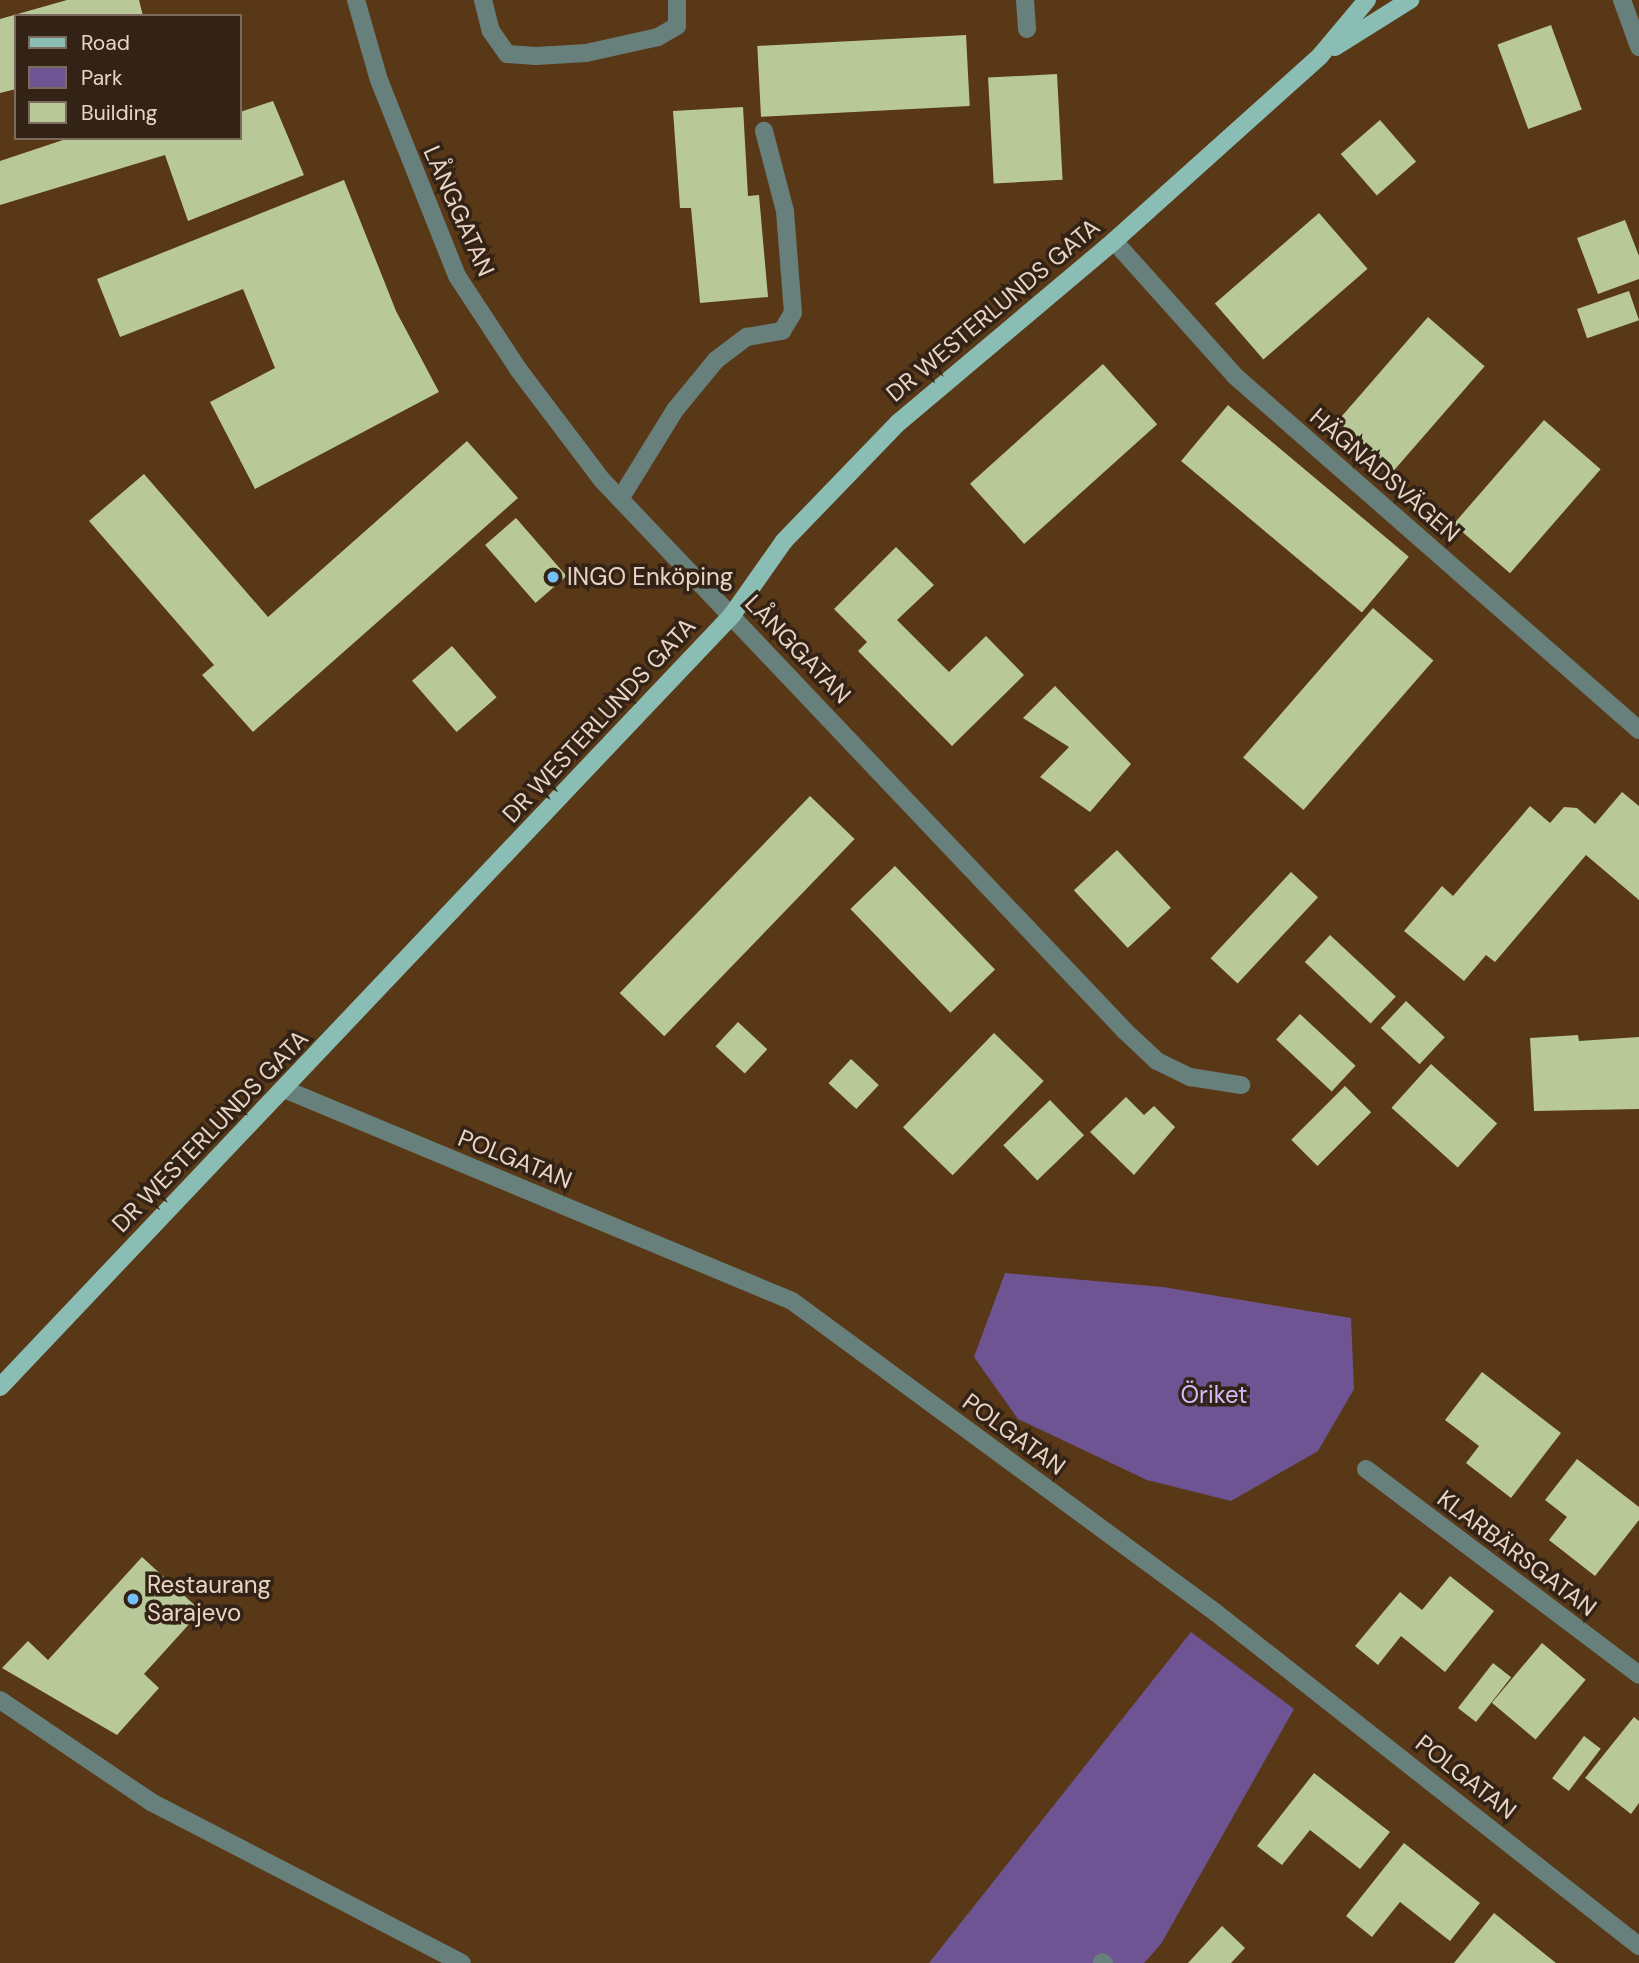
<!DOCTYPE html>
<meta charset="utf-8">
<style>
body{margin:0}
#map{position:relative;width:1639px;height:1963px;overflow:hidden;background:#593817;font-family:"DM Sans",sans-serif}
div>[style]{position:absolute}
.green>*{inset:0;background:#6f5494}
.building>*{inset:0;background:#b9c899;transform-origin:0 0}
.minor>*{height:18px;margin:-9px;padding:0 9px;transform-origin:9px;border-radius:9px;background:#67807b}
.major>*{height:18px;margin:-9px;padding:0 9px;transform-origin:9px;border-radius:9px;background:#8abeb5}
.dots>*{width:19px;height:19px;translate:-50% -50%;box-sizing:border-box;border:4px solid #332316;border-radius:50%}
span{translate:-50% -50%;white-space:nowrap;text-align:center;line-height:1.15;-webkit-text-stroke:7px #332316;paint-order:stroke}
.street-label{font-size:24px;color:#ead5c4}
.poi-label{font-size:24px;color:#ead5c4}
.left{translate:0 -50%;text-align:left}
.park-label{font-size:24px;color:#d6bcfd}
.legend{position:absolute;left:14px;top:14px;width:228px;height:126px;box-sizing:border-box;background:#332316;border:2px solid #7c6a5c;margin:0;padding:9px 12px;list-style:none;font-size:21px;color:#ead5c4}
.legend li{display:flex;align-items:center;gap:14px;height:35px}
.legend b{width:35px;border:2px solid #7c6a5c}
</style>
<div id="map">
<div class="green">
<i style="clip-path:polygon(1005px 1273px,1163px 1287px,1351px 1318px,1354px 1389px,1318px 1451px,1231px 1501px,1147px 1480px,1018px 1419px,974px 1357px)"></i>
<i style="clip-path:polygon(1191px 1632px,1294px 1709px,1161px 1944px,1144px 1963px,929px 1963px)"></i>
</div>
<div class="building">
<i style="clip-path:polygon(67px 0,139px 0,143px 16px,16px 16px,16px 89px,0 93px,0 19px)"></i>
<i style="left:1551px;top:25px;width:90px;height:57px;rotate:70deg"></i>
<i style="left:966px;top:35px;width:71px;height:209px;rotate:87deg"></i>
<i style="left:1057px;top:74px;width:106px;height:69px;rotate:87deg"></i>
<i style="clip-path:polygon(273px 101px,304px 175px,188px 221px,165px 155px,0 205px,0 161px,69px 138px,240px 138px,240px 112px)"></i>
<i style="clip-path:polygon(743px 107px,748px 196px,759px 195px,768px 297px,700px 303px,691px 208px,680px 208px,673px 111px)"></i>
<i style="left:1380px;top:120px;width:55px;height:52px;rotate:49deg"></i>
<i style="clip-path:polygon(344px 180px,396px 311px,439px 392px,255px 489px,210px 402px,275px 368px,243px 289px,120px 337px,97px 279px)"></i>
<i style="left:1319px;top:213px;width:74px;height:138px;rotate:49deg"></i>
<i style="clip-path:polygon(1625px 220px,1639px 256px,1639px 279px,1598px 294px,1577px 238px)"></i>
<i style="left:1629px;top:291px;width:31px;height:55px;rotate:71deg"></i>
<i style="left:1428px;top:317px;width:75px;height:138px;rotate:41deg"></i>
<i style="left:1103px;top:364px;width:81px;height:179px;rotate:48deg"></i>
<i style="left:1228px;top:405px;width:236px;height:73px;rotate:40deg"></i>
<i style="left:1544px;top:420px;width:75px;height:138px;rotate:41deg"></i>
<i style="clip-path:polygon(467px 441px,518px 498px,253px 732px,202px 675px,214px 665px,89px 521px,144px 474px,268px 617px)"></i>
<i style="left:516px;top:518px;width:77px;height:41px;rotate:49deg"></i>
<i style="clip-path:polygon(896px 547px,934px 585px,897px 620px,949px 672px,986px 636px,1024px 675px,952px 746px,858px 651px,867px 642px,834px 609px)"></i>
<i style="left:1373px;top:608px;width:80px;height:198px;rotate:41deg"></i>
<i style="left:452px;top:646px;width:68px;height:53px;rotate:49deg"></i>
<i style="clip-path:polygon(1055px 686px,1131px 764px,1090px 812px,1040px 777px,1069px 747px,1023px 718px)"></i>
<i style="clip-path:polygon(1622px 792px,1639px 806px,1639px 900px,1586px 855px,1495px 962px,1486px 955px,1464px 981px,1404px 931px,1442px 886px,1453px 896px,1530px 806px,1550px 823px,1564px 807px,1577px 808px,1595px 824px)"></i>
<i style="left:810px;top:796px;width:62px;height:274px;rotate:44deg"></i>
<i style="left:1117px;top:850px;width:79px;height:59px;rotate:47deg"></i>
<i style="left:895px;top:866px;width:144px;height:62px;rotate:46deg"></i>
<i style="left:1291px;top:872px;width:37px;height:118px;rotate:43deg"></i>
<i style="left:1330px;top:935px;width:90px;height:37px;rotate:43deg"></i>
<i style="left:1406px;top:1001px;width:53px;height:37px;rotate:43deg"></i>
<i style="left:1300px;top:1014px;width:76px;height:35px;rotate:43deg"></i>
<i style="left:738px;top:1022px;width:40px;height:33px;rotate:43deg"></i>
<i style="left:994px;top:1033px;width:69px;height:131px;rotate:44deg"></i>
<i style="clip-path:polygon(1578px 1035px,1579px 1041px,1639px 1037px,1639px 1109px,1534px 1111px,1530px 1038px)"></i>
<i style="left:851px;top:1059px;width:38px;height:33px;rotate:43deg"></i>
<i style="left:1431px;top:1064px;width:89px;height:59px;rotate:42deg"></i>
<i style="left:1345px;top:1086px;width:37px;height:76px;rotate:45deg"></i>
<i style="clip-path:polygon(1126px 1097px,1144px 1115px,1154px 1106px,1175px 1127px,1134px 1175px,1090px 1132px)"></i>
<i style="left:1050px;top:1100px;width:49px;height:65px;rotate:46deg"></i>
<i style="clip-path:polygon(1482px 1372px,1561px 1433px,1511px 1498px,1466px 1463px,1479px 1446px,1445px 1420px)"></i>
<i style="clip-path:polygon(1577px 1459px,1639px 1507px,1639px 1520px,1595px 1576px,1549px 1540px,1567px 1517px,1545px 1500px)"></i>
<i style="clip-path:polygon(142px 1557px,201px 1611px,144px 1674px,159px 1688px,117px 1735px,2px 1668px,28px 1641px,48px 1660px)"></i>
<i style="clip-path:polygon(1450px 1576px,1494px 1611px,1445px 1672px,1401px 1636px,1378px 1665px,1355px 1646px,1400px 1592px,1422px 1610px)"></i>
<i style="left:1542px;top:1643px;width:57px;height:78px;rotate:40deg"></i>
<i style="left:1493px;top:1663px;width:23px;height:57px;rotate:38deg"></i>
<i style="clip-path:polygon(1634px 1717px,1639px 1721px,1639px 1803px,1631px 1814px,1585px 1778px)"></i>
<i style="left:1584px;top:1736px;width:21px;height:53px;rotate:37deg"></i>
<i style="clip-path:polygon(1314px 1773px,1390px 1832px,1360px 1869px,1310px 1830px,1282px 1865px,1257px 1846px)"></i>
<i style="clip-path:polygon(1404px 1843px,1480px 1903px,1450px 1941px,1400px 1902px,1372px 1937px,1346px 1916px)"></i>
<i style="clip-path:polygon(1494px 1913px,1556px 1963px,1454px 1963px)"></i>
<i style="clip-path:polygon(1222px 1926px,1245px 1948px,1231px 1963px,1188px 1963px)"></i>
</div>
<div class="minor">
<i style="left:356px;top:0;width:83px;rotate:74deg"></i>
<i style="left:379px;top:80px;width:211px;rotate:68.3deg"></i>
<i style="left:457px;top:276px;width:111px;rotate:56.7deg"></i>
<i style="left:518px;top:369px;width:139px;rotate:52.9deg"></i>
<i style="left:602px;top:480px;width:760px;rotate:46.49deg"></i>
<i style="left:1125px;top:1031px;width:44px;rotate:43.2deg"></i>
<i style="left:1157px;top:1061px;width:37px;rotate:26deg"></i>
<i style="left:1190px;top:1077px;width:52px;rotate:8.9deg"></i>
<i style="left:483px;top:0;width:32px;rotate:76deg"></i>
<i style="left:491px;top:31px;width:28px;rotate:55deg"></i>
<i style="left:507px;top:54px;width:29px;rotate:4deg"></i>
<i style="left:536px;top:56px;width:50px;rotate:-3.4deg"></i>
<i style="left:586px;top:53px;width:74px;rotate:-12.5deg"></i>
<i style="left:658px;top:37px;width:22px;rotate:-30deg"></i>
<i style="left:677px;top:26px;width:26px;rotate:-90deg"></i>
<i style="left:1025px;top:0;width:29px;rotate:86deg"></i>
<i style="left:1622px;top:0;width:50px;rotate:70.1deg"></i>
<i style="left:1114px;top:241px;width:181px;rotate:48.1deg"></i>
<i style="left:1235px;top:376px;width:537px;rotate:41.23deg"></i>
<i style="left:620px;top:499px;width:105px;rotate:-58.3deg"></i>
<i style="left:675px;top:410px;width:65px;rotate:-50.6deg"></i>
<i style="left:716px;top:360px;width:39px;rotate:-37deg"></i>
<i style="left:747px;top:337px;width:36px;rotate:-10deg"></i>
<i style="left:782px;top:331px;width:21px;rotate:-59deg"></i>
<i style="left:793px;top:313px;width:102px;rotate:-94.5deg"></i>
<i style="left:785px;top:211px;width:83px;rotate:-104.7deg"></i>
<i style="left:284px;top:1089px;width:550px;rotate:22.65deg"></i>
<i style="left:792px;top:1301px;width:525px;rotate:36.32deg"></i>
<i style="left:1215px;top:1612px;width:540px;rotate:38.23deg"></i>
<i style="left:1366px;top:1469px;width:342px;rotate:37deg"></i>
<i style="left:0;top:1700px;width:182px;rotate:34deg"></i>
<i style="left:151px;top:1802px;width:350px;rotate:27.4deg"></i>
<i style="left:1102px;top:1962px;width:2px;rotate:27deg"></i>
</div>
<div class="major">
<i style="left:1335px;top:47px;width:89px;rotate:-32.1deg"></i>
<i style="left:0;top:1387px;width:1064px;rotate:-46.52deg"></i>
<i style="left:732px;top:615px;width:90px;rotate:-54.9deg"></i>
<i style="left:784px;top:541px;width:164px;rotate:-46deg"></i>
<i style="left:898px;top:423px;width:282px;rotate:-40.1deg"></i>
<i style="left:1114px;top:241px;width:277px;rotate:-41.9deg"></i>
<i style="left:1320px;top:56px;width:73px;rotate:-50deg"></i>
</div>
<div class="dots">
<i style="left:553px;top:577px;background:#76c0f7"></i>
<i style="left:133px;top:1599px;background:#76c0f7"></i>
</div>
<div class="street-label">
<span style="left:459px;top:211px;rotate:66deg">LÅNGGATAN</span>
<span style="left:993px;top:310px;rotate:-40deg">DR WESTERLUNDS GATA</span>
<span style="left:1385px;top:475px;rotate:41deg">HÄGNADSVÄGEN</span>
<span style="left:798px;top:649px;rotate:46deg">LÅNGGATAN</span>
<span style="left:599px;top:720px;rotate:-47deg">DR WESTERLUNDS GATA</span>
<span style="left:210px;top:1131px;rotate:-46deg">DR WESTERLUNDS GATA</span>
<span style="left:515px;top:1159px;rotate:22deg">POLGATAN</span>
<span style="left:1014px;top:1434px;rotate:36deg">POLGATAN</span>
<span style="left:1517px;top:1553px;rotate:37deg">KLARBÄRSGATAN</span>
<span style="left:1466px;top:1777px;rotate:38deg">POLGATAN</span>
</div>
<div class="poi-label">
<span class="left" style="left:567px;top:577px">INGO Enköping</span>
<span class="left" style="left:147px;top:1599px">Restaurang<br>Sarajevo</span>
</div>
<div class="park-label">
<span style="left:1214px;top:1395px">Öriket</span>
</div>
<ul class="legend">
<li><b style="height:9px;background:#8abeb5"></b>Road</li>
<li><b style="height:19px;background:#6f5494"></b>Park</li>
<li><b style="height:19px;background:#b9c899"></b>Building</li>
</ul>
</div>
